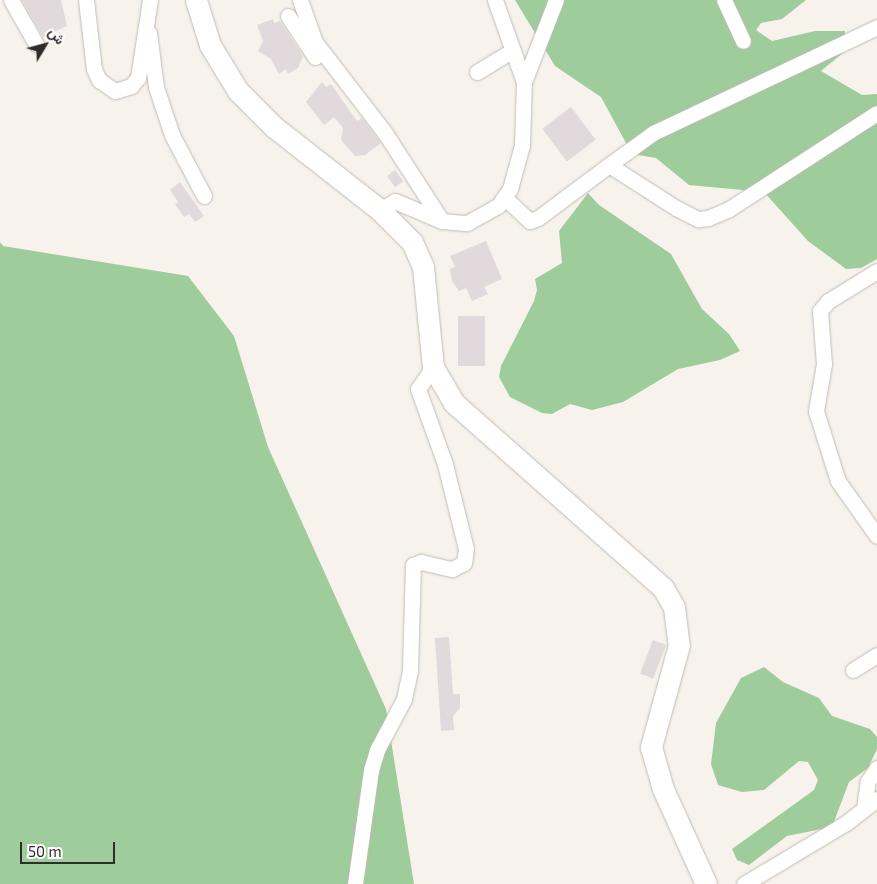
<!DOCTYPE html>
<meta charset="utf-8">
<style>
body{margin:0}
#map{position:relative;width:877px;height:884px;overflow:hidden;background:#f7f2ec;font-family:"Exo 2",Vazirmatn,sans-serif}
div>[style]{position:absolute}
.forest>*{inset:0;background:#9ecc9b}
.building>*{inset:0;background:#e1d9dc;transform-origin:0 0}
.roads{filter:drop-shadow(0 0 1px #c0bcb5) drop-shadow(0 0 1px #c0bcb5)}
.street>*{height:15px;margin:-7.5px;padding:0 7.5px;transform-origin:7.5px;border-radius:7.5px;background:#fff}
.secondary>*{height:21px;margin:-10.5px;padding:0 10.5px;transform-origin:10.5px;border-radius:10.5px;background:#fff}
span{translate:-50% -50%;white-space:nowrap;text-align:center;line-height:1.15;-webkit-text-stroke:4px #fff;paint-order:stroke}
.north{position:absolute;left:20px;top:20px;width:50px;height:50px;-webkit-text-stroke:4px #fff;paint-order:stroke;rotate:53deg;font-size:14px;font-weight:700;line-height:20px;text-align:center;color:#2f2d2a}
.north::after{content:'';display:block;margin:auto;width:18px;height:22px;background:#2f2d2a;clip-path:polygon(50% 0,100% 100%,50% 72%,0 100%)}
.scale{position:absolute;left:20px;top:842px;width:95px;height:22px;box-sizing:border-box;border:2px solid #2f2d2a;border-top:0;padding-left:6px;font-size:15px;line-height:18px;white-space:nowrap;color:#2f2d2a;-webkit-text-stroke:4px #fff;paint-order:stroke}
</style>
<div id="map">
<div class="forest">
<i style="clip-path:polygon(515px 0,806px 0,782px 19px,761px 23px,756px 30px,772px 41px,815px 31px,845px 31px,844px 52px,821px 71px,862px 95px,877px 94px,877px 259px,861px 268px,846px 269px,808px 241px,764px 192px,689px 185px,656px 158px,632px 154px,601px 97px,555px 66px)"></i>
<i style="clip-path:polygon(588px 193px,599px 205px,671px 254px,702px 309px,729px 334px,740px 351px,720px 360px,678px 369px,623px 402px,592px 410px,570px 404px,552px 414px,542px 413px,510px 397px,499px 377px,501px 366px,534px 301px,537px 290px,535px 279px,562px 263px,559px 231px)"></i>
<i style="clip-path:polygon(0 242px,3px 246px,188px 276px,234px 336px,268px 447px,386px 709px,414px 884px,0 884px)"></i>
<i style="clip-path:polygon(764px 667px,783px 682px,819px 698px,832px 716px,870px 729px,877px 737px,877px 749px,868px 768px,849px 782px,832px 827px,787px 836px,749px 865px,737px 860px,732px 849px,814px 790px,818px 780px,808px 762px,799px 761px,764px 790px,742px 792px,718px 785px,711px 764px,716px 723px,741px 678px)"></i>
</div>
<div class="building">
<i style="clip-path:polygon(22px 0,61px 0,67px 26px,43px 37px)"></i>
<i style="clip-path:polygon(273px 19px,274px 23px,280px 21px,303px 56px,298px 68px,288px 74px,286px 69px,279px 74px,271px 59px,258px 51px,263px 41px,257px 25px)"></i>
<i style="clip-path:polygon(322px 82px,326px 87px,331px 84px,357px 121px,362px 118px,381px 143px,365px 155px,355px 156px,341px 140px,343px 128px,334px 117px,324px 125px,306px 102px)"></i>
<i style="left:571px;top:107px;width:41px;height:36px;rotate:53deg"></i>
<i style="left:395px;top:170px;width:14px;height:10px;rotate:54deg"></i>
<i style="clip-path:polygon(180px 182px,204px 216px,195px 222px,189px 214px,184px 217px,175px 204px,178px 202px,170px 190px)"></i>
<i style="clip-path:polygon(486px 241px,502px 279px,484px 287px,488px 294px,472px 301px,466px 288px,459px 291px,452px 281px,450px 269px,455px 267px,450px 256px)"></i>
<i style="left:458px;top:316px;width:27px;height:50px"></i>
<i style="clip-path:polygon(449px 637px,453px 694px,460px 694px,460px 708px,453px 716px,454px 730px,441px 731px,435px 638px)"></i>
<i style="left:653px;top:640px;width:14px;height:36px;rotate:21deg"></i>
</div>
<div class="roads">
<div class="street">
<i style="left:11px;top:0;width:51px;rotate:60.4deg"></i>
<i style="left:86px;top:0;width:69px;rotate:83.4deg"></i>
<i style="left:94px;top:69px;width:12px;rotate:66deg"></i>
<i style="left:99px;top:80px;width:19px;rotate:35deg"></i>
<i style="left:115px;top:91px;width:17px;rotate:-17deg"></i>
<i style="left:131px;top:86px;width:11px;rotate:-49deg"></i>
<i style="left:138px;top:78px;width:79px;rotate:-81.3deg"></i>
<i style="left:300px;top:0;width:45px;rotate:70.3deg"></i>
<i style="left:315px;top:42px;width:115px;rotate:52.4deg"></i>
<i style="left:385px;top:133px;width:105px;rotate:57.1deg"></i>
<i style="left:724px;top:0;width:45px;rotate:65.1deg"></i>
<i style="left:288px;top:16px;width:49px;rotate:56.6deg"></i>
<i style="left:149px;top:33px;width:54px;rotate:82.6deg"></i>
<i style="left:156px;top:87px;width:51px;rotate:71.6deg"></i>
<i style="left:172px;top:135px;width:69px;rotate:62.3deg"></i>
<i style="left:477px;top:72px;width:42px;rotate:-31.4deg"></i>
<i style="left:524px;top:82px;width:88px;rotate:-68.7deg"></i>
<i style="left:609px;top:165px;width:54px;rotate:-36deg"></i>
<i style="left:653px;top:133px;width:248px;rotate:-25.3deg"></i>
<i style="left:505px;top:198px;width:34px;rotate:43deg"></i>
<i style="left:530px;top:221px;width:9px;rotate:-21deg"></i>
<i style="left:538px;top:218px;width:89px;rotate:-36.7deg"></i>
<i style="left:609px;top:165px;width:80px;rotate:32.7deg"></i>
<i style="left:676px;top:208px;width:25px;rotate:27deg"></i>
<i style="left:698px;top:219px;width:10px;rotate:-6deg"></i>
<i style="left:708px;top:218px;width:23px;rotate:-23deg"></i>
<i style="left:729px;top:209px;width:176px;rotate:-33deg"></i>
<i style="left:380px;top:210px;width:17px;rotate:-31deg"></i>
<i style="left:395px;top:201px;width:51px;rotate:23.1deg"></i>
<i style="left:442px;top:221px;width:25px;rotate:5deg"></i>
<i style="left:467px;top:223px;width:35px;rotate:-29deg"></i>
<i style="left:498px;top:206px;width:21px;rotate:-55deg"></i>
<i style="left:510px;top:189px;width:46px;rotate:-74.7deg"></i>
<i style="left:522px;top:145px;width:63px;rotate:-88.2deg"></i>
<i style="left:524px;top:82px;width:87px;rotate:-109.5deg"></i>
<i style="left:877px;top:271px;width:57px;rotate:148.5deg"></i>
<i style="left:828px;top:301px;width:13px;rotate:129deg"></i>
<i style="left:820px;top:311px;width:53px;rotate:85.7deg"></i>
<i style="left:824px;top:364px;width:48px;rotate:99.7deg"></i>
<i style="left:816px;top:411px;width:73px;rotate:72.6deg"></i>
<i style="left:838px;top:481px;width:67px;rotate:54.7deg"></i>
<i style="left:853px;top:670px;width:28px;rotate:-32deg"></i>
<i style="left:864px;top:808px;width:27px;rotate:-82deg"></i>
<i style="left:868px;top:781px;width:16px;rotate:-55deg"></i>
<i style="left:355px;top:884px;width:115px;rotate:-82deg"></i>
<i style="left:371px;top:770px;width:21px;rotate:-73deg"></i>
<i style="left:377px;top:750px;width:58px;rotate:-62.1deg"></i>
<i style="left:404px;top:699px;width:30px;rotate:-78deg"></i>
<i style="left:410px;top:670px;width:105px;rotate:-88.4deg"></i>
<i style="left:413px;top:565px;width:9px;rotate:-21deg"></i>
<i style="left:421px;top:562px;width:32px;rotate:13deg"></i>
<i style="left:452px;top:569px;width:13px;rotate:-27deg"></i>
<i style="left:464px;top:563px;width:14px;rotate:-82deg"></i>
<i style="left:466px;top:549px;width:88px;rotate:-103.9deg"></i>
<i style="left:445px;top:464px;width:80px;rotate:-109.8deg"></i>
<i style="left:418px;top:389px;width:27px;rotate:-56deg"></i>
<i style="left:744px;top:884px;width:119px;rotate:-30.9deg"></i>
<i style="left:846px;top:823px;width:39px;rotate:-38deg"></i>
</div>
<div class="secondary">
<i style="left:196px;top:0;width:47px;rotate:72.7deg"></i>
<i style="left:210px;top:45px;width:54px;rotate:58.7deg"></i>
<i style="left:238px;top:91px;width:51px;rotate:45deg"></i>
<i style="left:274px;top:127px;width:135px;rotate:38.1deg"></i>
<i style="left:380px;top:210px;width:45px;rotate:45deg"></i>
<i style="left:412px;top:242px;width:27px;rotate:66deg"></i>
<i style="left:423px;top:267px;width:100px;rotate:84.3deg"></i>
<i style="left:433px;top:367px;width:42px;rotate:59.7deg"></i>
<i style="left:454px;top:403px;width:279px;rotate:41.5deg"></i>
<i style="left:663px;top:588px;width:22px;rotate:60deg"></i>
<i style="left:674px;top:607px;width:38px;rotate:83deg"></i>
<i style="left:679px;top:645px;width:106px;rotate:105.4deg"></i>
<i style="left:651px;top:747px;width:44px;rotate:74.1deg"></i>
<i style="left:663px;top:789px;width:104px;rotate:65.6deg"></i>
</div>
</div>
<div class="north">ش</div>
<div class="scale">50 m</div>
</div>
